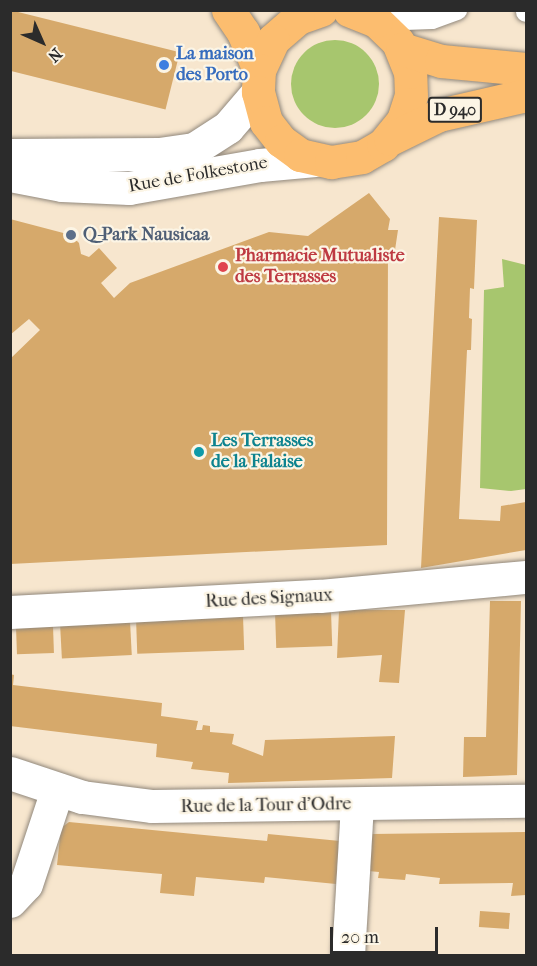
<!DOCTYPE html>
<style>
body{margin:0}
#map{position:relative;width:537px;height:966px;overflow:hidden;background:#f7e6ce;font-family:"IM FELL French Canon",serif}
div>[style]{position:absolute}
.green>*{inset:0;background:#a7c66e}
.round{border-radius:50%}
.building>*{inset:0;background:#d6a96b;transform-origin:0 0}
.roads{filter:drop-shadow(0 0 2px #91887c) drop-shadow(0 0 2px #91887c)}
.service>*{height:20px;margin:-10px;padding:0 10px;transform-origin:10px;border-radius:10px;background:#fff}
.minor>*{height:33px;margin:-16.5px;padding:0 16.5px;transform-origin:16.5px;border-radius:16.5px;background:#fff}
.primary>*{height:33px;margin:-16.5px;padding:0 16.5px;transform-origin:16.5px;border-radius:16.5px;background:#fcbd6f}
.dots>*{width:16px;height:16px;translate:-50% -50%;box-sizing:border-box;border:3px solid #fcf5e5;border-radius:50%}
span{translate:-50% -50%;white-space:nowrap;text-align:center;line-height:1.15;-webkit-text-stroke:4.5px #fcf5e5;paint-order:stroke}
.shield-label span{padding:2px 4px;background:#fcf5e5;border:2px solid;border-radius:4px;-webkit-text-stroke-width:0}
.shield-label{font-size:16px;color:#2b2b2b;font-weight:700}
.shop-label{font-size:18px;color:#366cbe;font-weight:700}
.left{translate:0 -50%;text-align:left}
.street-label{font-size:18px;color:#2b2b2b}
.service-label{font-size:18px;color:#4e5e75;font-weight:700}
.health-label{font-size:18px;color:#be3a42;font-weight:700}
.culture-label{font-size:18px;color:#0d838f;font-weight:700}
.frame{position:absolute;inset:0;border:12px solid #2b2b2b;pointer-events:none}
.north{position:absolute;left:12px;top:12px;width:60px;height:60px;-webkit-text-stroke:4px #fcf5e5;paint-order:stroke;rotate:135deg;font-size:16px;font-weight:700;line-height:24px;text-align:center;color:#2b2b2b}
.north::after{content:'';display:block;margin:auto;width:21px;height:27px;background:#2b2b2b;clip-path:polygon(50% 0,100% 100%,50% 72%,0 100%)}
.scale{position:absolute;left:330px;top:927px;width:108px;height:27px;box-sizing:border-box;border:3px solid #2b2b2b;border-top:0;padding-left:8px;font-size:18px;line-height:21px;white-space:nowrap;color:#2b2b2b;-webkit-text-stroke:4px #fcf5e5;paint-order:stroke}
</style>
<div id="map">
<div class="green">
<i class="round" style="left:291px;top:40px;width:88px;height:88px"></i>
<i style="clip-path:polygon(502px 259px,526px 265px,526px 489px,511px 491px,480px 488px,484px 290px,504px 287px)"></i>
</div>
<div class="building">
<i style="left:10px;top:10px;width:175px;height:59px;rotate:14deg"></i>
<i style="clip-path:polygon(369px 193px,390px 219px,388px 230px,398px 230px,395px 250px,388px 251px,387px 545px,10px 564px,10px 359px,40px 330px,29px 319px,10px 335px,10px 219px,71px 235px,79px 243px,81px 254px,89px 257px,99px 248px,117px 268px,101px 283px,114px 298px,130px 283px,269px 232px,308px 236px)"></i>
<i style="clip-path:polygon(439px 217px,477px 220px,474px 289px,470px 288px,469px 318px,472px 319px,471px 350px,467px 350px,459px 519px,500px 521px,501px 506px,526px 502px,526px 550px,421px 568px)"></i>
<i style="clip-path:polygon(490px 601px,521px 601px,517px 775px,463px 777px,464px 737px,486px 737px)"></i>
<i style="clip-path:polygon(339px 610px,405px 610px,399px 683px,379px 682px,382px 655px,337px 658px)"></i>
<i style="left:331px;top:611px;width:35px;height:56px;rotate:88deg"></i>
<i style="left:243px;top:616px;width:34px;height:107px;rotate:88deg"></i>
<i style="left:130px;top:621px;width:34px;height:70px;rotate:87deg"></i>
<i style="left:53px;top:626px;width:27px;height:37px;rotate:88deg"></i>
<i style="clip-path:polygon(10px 674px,14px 675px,13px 685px,162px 703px,161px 716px,198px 721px,196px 730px,202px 730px,203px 725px,210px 726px,210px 732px,234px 734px,232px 744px,263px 756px,265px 740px,395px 736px,392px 778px,228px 783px,229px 773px,191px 769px,193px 762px,156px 757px,157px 744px,10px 726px)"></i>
<i style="clip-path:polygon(69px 822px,267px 841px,268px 834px,340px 841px,336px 884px,265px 877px,264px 883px,196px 877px,194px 896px,160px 893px,162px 874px,57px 865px,61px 828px)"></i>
<i style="clip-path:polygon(526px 832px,526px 895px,511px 896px,513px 883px,439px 884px,440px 878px,406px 874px,405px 880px,378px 878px,379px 872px,368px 871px,371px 834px)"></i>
<i style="left:480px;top:911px;width:30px;height:16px;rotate:4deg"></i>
</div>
<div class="roads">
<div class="service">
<i style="left:526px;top:10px;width:2px;rotate:90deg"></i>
<i style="left:376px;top:21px;width:56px;rotate:-2deg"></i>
<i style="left:432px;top:19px;width:27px;rotate:-20deg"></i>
</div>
<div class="minor">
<i style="left:10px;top:155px;width:149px;rotate:-0.4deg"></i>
<i style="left:159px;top:154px;width:35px;rotate:-8deg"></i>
<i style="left:194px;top:149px;width:40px;rotate:-32.9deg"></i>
<i style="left:228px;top:127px;width:46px;rotate:-49.4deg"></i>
<i style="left:10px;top:175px;width:53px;rotate:10.9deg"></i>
<i style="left:62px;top:185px;width:67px;rotate:2.6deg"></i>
<i style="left:129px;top:188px;width:133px;rotate:-10deg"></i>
<i style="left:260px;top:165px;width:55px;rotate:-5.2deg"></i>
<i style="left:10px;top:612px;width:310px;rotate:-3deg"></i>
<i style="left:320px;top:596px;width:207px;rotate:-5.3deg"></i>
<i style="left:10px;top:773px;width:76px;rotate:18.4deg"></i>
<i style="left:82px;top:797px;width:71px;rotate:7.3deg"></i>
<i style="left:152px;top:806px;width:374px;rotate:-0.8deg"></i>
<i style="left:10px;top:901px;width:23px;rotate:-47deg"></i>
<i style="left:26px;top:884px;width:99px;rotate:-71.7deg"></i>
<i style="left:348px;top:956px;width:151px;rotate:-86.6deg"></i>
</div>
<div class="primary">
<i style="left:228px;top:10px;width:27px;rotate:56deg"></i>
<i style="left:243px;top:32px;width:41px;rotate:67.2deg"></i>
<i style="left:321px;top:10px;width:24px;rotate:161deg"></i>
<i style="left:298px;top:18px;width:33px;rotate:139deg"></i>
<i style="left:273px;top:40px;width:33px;rotate:115deg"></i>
<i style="left:259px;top:70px;width:22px;rotate:93deg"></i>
<i style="left:258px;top:92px;width:31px;rotate:75deg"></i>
<i style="left:266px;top:122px;width:24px;rotate:52deg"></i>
<i style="left:281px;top:141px;width:24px;rotate:36deg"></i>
<i style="left:300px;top:155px;width:32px;rotate:13deg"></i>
<i style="left:331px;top:162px;width:31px;rotate:-9deg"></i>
<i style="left:362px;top:157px;width:24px;rotate:-30deg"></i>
<i style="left:383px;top:145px;width:32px;rotate:-51deg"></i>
<i style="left:403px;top:120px;width:25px;rotate:-72deg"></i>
<i style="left:411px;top:96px;width:24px;rotate:-92deg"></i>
<i style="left:410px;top:72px;width:32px;rotate:-112deg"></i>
<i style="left:398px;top:42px;width:30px;rotate:-136deg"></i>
<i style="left:376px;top:21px;width:29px;rotate:-158deg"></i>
<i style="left:402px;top:49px;width:41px;rotate:17.1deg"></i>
<i style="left:441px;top:61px;width:85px;rotate:5.4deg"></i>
<i style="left:390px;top:139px;width:55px;rotate:-26.1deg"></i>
<i style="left:439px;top:115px;width:89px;rotate:-12.9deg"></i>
</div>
</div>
<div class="dots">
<i style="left:164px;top:65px;background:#3f7fe0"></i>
<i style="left:71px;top:235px;background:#5c6f8a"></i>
<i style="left:223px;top:267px;background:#e0444e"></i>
<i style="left:199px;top:452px;background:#0f9aa8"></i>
</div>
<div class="shield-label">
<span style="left:455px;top:110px">D 940</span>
</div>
<div class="shop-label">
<span class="left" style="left:176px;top:65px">La maison<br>des Porto</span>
</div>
<div class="street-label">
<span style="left:198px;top:175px;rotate:-10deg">Rue de Folkestone</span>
<span style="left:269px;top:599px;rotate:-3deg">Rue des Signaux</span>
<span style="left:266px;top:806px;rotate:-1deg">Rue de la Tour d'Odre</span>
</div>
<div class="service-label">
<span class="left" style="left:83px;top:235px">Q-Park Nausicaa</span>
</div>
<div class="health-label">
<span class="left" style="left:235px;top:267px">Pharmacie Mutualiste<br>des Terrasses</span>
</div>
<div class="culture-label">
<span class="left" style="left:211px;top:452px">Les Terrasses<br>de la Falaise</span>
</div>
<div class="frame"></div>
<div class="north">N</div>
<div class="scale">20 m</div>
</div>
